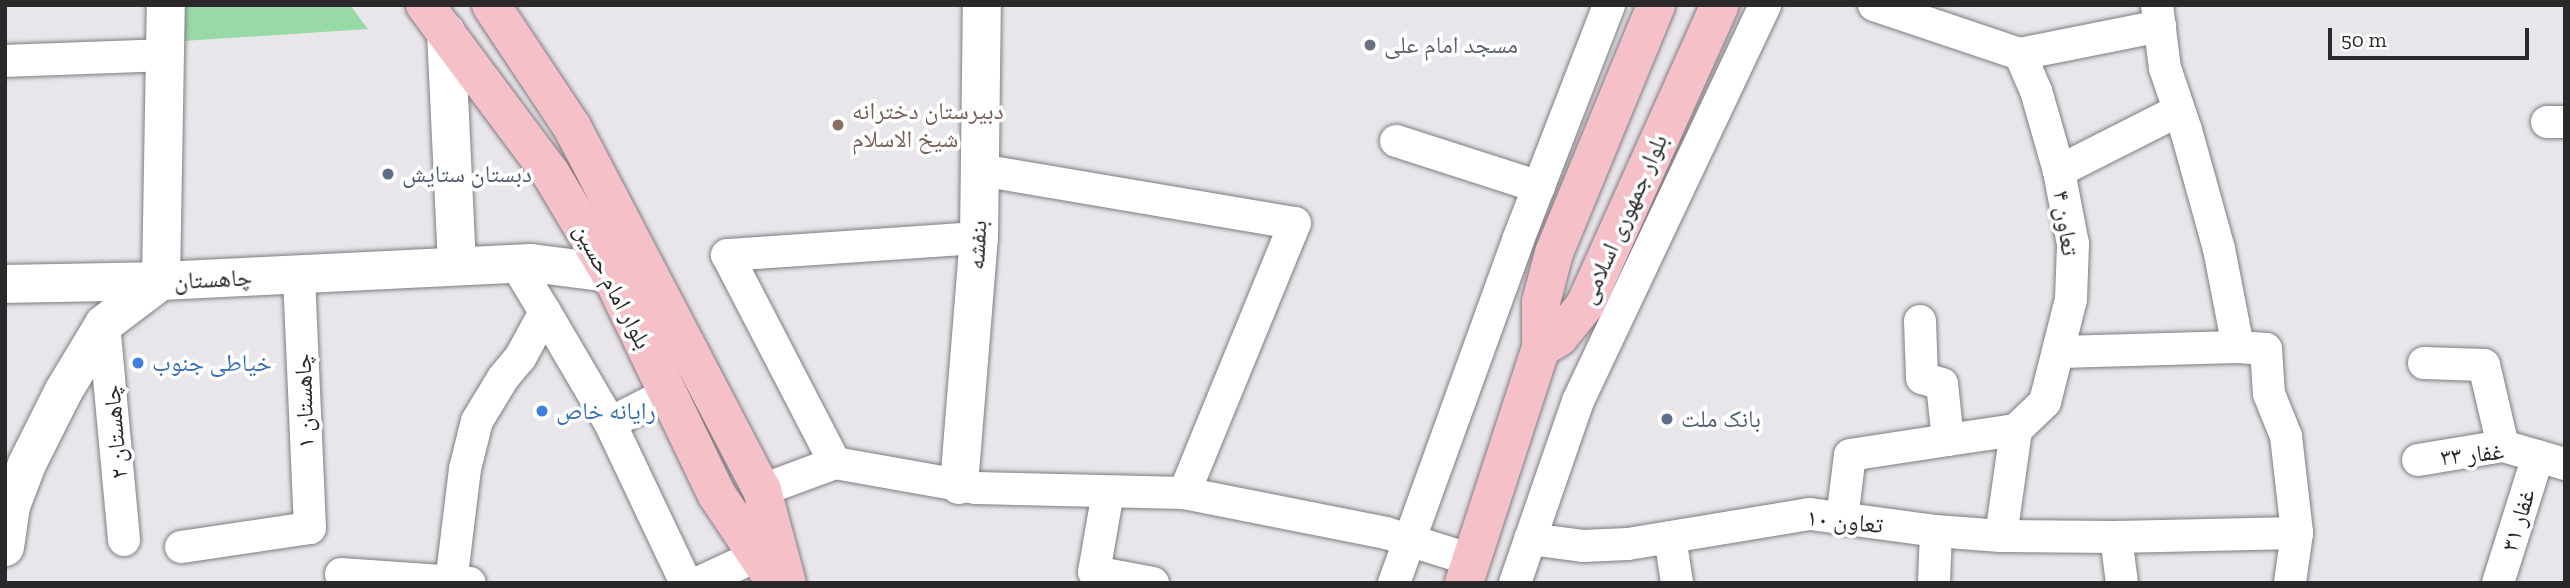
<!DOCTYPE html>
<meta charset="utf-8">
<style>
body{margin:0}
#map{position:relative;width:2570px;height:588px;overflow:hidden;background:#e9e6eb;font-family:"Zilla Slab","Noto Naskh Arabic",serif}
div>[style]{position:absolute}
.green>*{inset:0;background:#98daa7}
.roads{filter:drop-shadow(0 0 2px #7f7c81) drop-shadow(0 0 2px #7f7c81)}
.minor>*{height:32px;margin:-16px;padding:0 16px;transform-origin:16px;border-radius:16px;background:#fff}
.tertiary>*{height:38px;margin:-19px;padding:0 19px;transform-origin:19px;border-radius:19px;background:#fff}
.primary>*{height:38px;margin:-19px;padding:0 19px;transform-origin:19px;border-radius:19px;background:#f5c0c7}
.dots>*{width:19px;height:19px;translate:-50% -50%;box-sizing:border-box;border:4px solid #fff;border-radius:50%}
span{translate:-50% -50%;white-space:nowrap;text-align:center;line-height:1.15;-webkit-text-stroke:7px #fff;paint-order:stroke}
.worship-label{font-size:24px;color:#5b616d}
.left{translate:0 -50%;text-align:left}
.education-label{font-size:24px;color:#785e54}
.service-label{font-size:24px;color:#4e5e75}
.street-label{font-size:24px;color:#2a282a}
.shop-label{font-size:24px;color:#366cbe}
.frame{position:absolute;inset:0;border:7px solid #2a282a;pointer-events:none}
.scale{position:absolute;left:2328px;top:28px;width:201px;height:32px;box-sizing:border-box;border:4px solid #2a282a;border-top:0;padding-left:9px;font-size:21px;line-height:24px;white-space:nowrap;color:#2a282a;-webkit-text-stroke:5px #fff;paint-order:stroke}
</style>
<div id="map">
<div class="green">
<i style="clip-path:polygon(184px 5px,350px 5px,368px 29px,183px 41px)"></i>
</div>
<div class="roads">
<div class="minor">
<i style="left:1874px;top:5px;width:154px;rotate:18.6deg"></i>
<i style="left:2020px;top:54px;width:143px;rotate:-11.3deg"></i>
<i style="left:2157px;top:5px;width:64px;rotate:82.8deg"></i>
<i style="left:2165px;top:68px;width:65px;rotate:71.3deg"></i>
<i style="left:2186px;top:130px;width:123px;rotate:74.5deg"></i>
<i style="left:2219px;top:249px;width:100px;rotate:79deg"></i>
<i style="left:2238px;top:347px;width:28px;rotate:4deg"></i>
<i style="left:2266px;top:349px;width:45px;rotate:86.2deg"></i>
<i style="left:2269px;top:394px;width:45px;rotate:68deg"></i>
<i style="left:2286px;top:436px;width:98px;rotate:83.5deg"></i>
<i style="left:2297px;top:533px;width:50px;rotate:98deg"></i>
<i style="left:5px;top:61px;width:161px;rotate:-2.1deg"></i>
<i style="left:2547px;top:122px;width:18px"></i>
<i style="left:1396px;top:141px;width:150px;rotate:17.8deg"></i>
<i style="left:980px;top:170px;width:319px;rotate:9.6deg"></i>
<i style="left:1295px;top:223px;width:292px;rotate:112.3deg"></i>
<i style="left:2059px;top:171px;width:133px;rotate:-26.8deg"></i>
<i style="left:545px;top:312px;width:129px;rotate:59.6deg"></i>
<i style="left:610px;top:423px;width:177px;rotate:64.6deg"></i>
<i style="left:1920px;top:321px;width:57px;rotate:88deg"></i>
<i style="left:1922px;top:378px;width:21px;rotate:17deg"></i>
<i style="left:1942px;top:384px;width:56px;rotate:83.9deg"></i>
<i style="left:1948px;top:440px;width:69px;rotate:-8.4deg"></i>
<i style="left:104px;top:324px;width:217px;rotate:84.7deg"></i>
<i style="left:2059px;top:352px;width:179px;rotate:-1.6deg"></i>
<i style="left:2424px;top:363px;width:60px;rotate:1.9deg"></i>
<i style="left:2484px;top:365px;width:83px;rotate:76.8deg"></i>
<i style="left:610px;top:423px;width:66px;rotate:-27deg"></i>
<i style="left:2418px;top:460px;width:86px;rotate:-9.4deg"></i>
<i style="left:2503px;top:446px;width:65px;rotate:16.2deg"></i>
<i style="left:835px;top:463px;width:234px;rotate:-117.4deg"></i>
<i style="left:727px;top:255px;width:253px;rotate:-3.9deg"></i>
<i style="left:762px;top:490px;width:78px;rotate:-20.3deg"></i>
<i style="left:835px;top:463px;width:143px;rotate:10.1deg"></i>
<i style="left:976px;top:488px;width:208px;rotate:1.4deg"></i>
<i style="left:1184px;top:493px;width:206px;rotate:11.2deg"></i>
<i style="left:1386px;top:533px;width:90px;rotate:17.4deg"></i>
<i style="left:1108px;top:492px;width:81px;rotate:99.9deg"></i>
<i style="left:1094px;top:572px;width:60px;rotate:10.6deg"></i>
<i style="left:1842px;top:519px;width:64px;rotate:-82.9deg"></i>
<i style="left:1850px;top:455px;width:99px;rotate:-8.7deg"></i>
<i style="left:2001px;top:536px;width:107px;rotate:-81.9deg"></i>
<i style="left:2016px;top:430px;width:40px;rotate:-44deg"></i>
<i style="left:2045px;top:402px;width:106px;rotate:-75.8deg"></i>
<i style="left:2071px;top:299px;width:55px;rotate:-87.9deg"></i>
<i style="left:2073px;top:244px;width:74px;rotate:-100.9deg"></i>
<i style="left:2059px;top:171px;width:83px;rotate:-106deg"></i>
<i style="left:2036px;top:91px;width:40px;rotate:-113.4deg"></i>
<i style="left:1670px;top:537px;width:47px;rotate:81.3deg"></i>
<i style="left:2116px;top:537px;width:181px;rotate:-1.3deg"></i>
<i style="left:1530px;top:539px;width:53px;rotate:7.5deg"></i>
<i style="left:1583px;top:546px;width:45px;rotate:-2.5deg"></i>
<i style="left:1628px;top:544px;width:184px;rotate:-9.4deg"></i>
<i style="left:1810px;top:514px;width:127px;rotate:7.7deg"></i>
<i style="left:1936px;top:531px;width:65px;rotate:4.4deg"></i>
<i style="left:2001px;top:536px;width:115px;rotate:0.5deg"></i>
<i style="left:2116px;top:537px;width:46px;rotate:82.6deg"></i>
<i style="left:181px;top:547px;width:130px;rotate:-8.4deg"></i>
<i style="left:310px;top:528px;width:254px;rotate:-92.5deg"></i>
<i style="left:341px;top:574px;width:129px;rotate:4deg"></i>
<i style="left:451px;top:583px;width:115px;rotate:-83deg"></i>
<i style="left:465px;top:469px;width:49px;rotate:-76deg"></i>
<i style="left:477px;top:421px;width:50px;rotate:-58.8deg"></i>
<i style="left:503px;top:378px;width:26px;rotate:-50deg"></i>
<i style="left:520px;top:358px;width:52px;rotate:-61.5deg"></i>
<i style="left:545px;top:312px;width:56px;rotate:-121.1deg"></i>
<i style="left:698px;top:583px;width:64px;rotate:-25deg"></i>
<i style="left:1394px;top:583px;width:365px;rotate:-70.1deg"></i>
<i style="left:1518px;top:240px;width:252px;rotate:-68.8deg"></i>
<i style="left:1515px;top:583px;width:193px;rotate:-70.9deg"></i>
<i style="left:1578px;top:401px;width:438px;rotate:-64.7deg"></i>
<i style="left:1934px;top:583px;width:52px;rotate:-87.8deg"></i>
<i style="left:2498px;top:583px;width:133px;rotate:-72.5deg"></i>
</div>
<div class="tertiary">
<i style="left:446px;top:32px;width:234px;rotate:87.3deg"></i>
<i style="left:5px;top:284px;width:156px;rotate:-1.1deg"></i>
<i style="left:161px;top:281px;width:276px;rotate:-89deg"></i>
<i style="left:959px;top:485px;width:248px;rotate:-85.4deg"></i>
<i style="left:979px;top:238px;width:233px;rotate:-89.3deg"></i>
<i style="left:5px;top:547px;width:41px;rotate:-81.7deg"></i>
<i style="left:11px;top:506px;width:45px;rotate:-69.1deg"></i>
<i style="left:27px;top:464px;width:80px;rotate:-63.4deg"></i>
<i style="left:63px;top:392px;width:79px;rotate:-58.9deg"></i>
<i style="left:104px;top:324px;width:71px;rotate:-37deg"></i>
<i style="left:161px;top:281px;width:370px;rotate:-2.8deg"></i>
<i style="left:531px;top:263px;width:80px;rotate:7.2deg"></i>
</div>
<div class="primary">
<i style="left:425px;top:5px;width:211px;rotate:53.3deg"></i>
<i style="left:551px;top:174px;width:115px;rotate:59.2deg"></i>
<i style="left:610px;top:273px;width:246px;rotate:64.3deg"></i>
<i style="left:717px;top:495px;width:106px;rotate:56.2deg"></i>
<i style="left:491px;top:5px;width:146px;rotate:56.4deg"></i>
<i style="left:572px;top:127px;width:410px;rotate:62.4deg"></i>
<i style="left:762px;top:490px;width:96px;rotate:75deg"></i>
<i style="left:1541px;top:348px;width:46px;rotate:-90deg"></i>
<i style="left:1541px;top:302px;width:51px;rotate:-75.1deg"></i>
<i style="left:1554px;top:253px;width:268px;rotate:-67.6deg"></i>
<i style="left:1464px;top:583px;width:247px;rotate:-71.9deg"></i>
<i style="left:1541px;top:348px;width:21px;rotate:-31deg"></i>
<i style="left:1559px;top:337px;width:41px;rotate:-50.9deg"></i>
<i style="left:1585px;top:305px;width:329px;rotate:-65.8deg"></i>
</div>
</div>
<div class="dots">
<i style="left:1370px;top:45px;background:#6b7280"></i>
<i style="left:838px;top:125px;background:#8d6e63"></i>
<i style="left:388px;top:174px;background:#5c6f8a"></i>
<i style="left:138px;top:363px;background:#3f7fe0"></i>
<i style="left:542px;top:411px;background:#3f7fe0"></i>
<i style="left:1667px;top:419px;background:#5c6f8a"></i>
</div>
<div class="worship-label">
<span class="left" style="left:1384px;top:45px">مسجد امام علی</span>
</div>
<div class="education-label">
<span class="left" style="left:852px;top:125px">دبیرستان دخترانه<br>شیخ الاسلام</span>
</div>
<div class="service-label">
<span class="left" style="left:402px;top:174px">دبستان ستایش</span>
<span class="left" style="left:1681px;top:419px">بانک ملت</span>
</div>
<div class="street-label">
<span style="left:1623px;top:219px;rotate:-66deg">بلوار جمهوری اسلامی</span>
<span style="left:2066px;top:223px;rotate:82deg">تعاون ۴</span>
<span style="left:977px;top:245px;rotate:-87deg">بنفشه</span>
<span style="left:213px;top:279px;rotate:-3deg">چاهستان</span>
<span style="left:613px;top:286px;rotate:62deg">بلوار امام حسین</span>
<span style="left:304px;top:401px;rotate:-92deg">چاهستان ۱</span>
<span style="left:115px;top:432px;rotate:-95deg">چاهستان ۲</span>
<span style="left:2472px;top:454px;rotate:-6deg">غفار ۳۳</span>
<span style="left:2518px;top:520px;rotate:-73deg">غفار ۳۱</span>
<span style="left:1845px;top:521px;rotate:6deg">تعاون ۱۰</span>
</div>
<div class="shop-label">
<span class="left" style="left:152px;top:363px">خیاطی جنوب</span>
<span class="left" style="left:556px;top:411px">رایانه خاص</span>
</div>
<div class="frame"></div>
<div class="scale">50 m</div>
</div>
